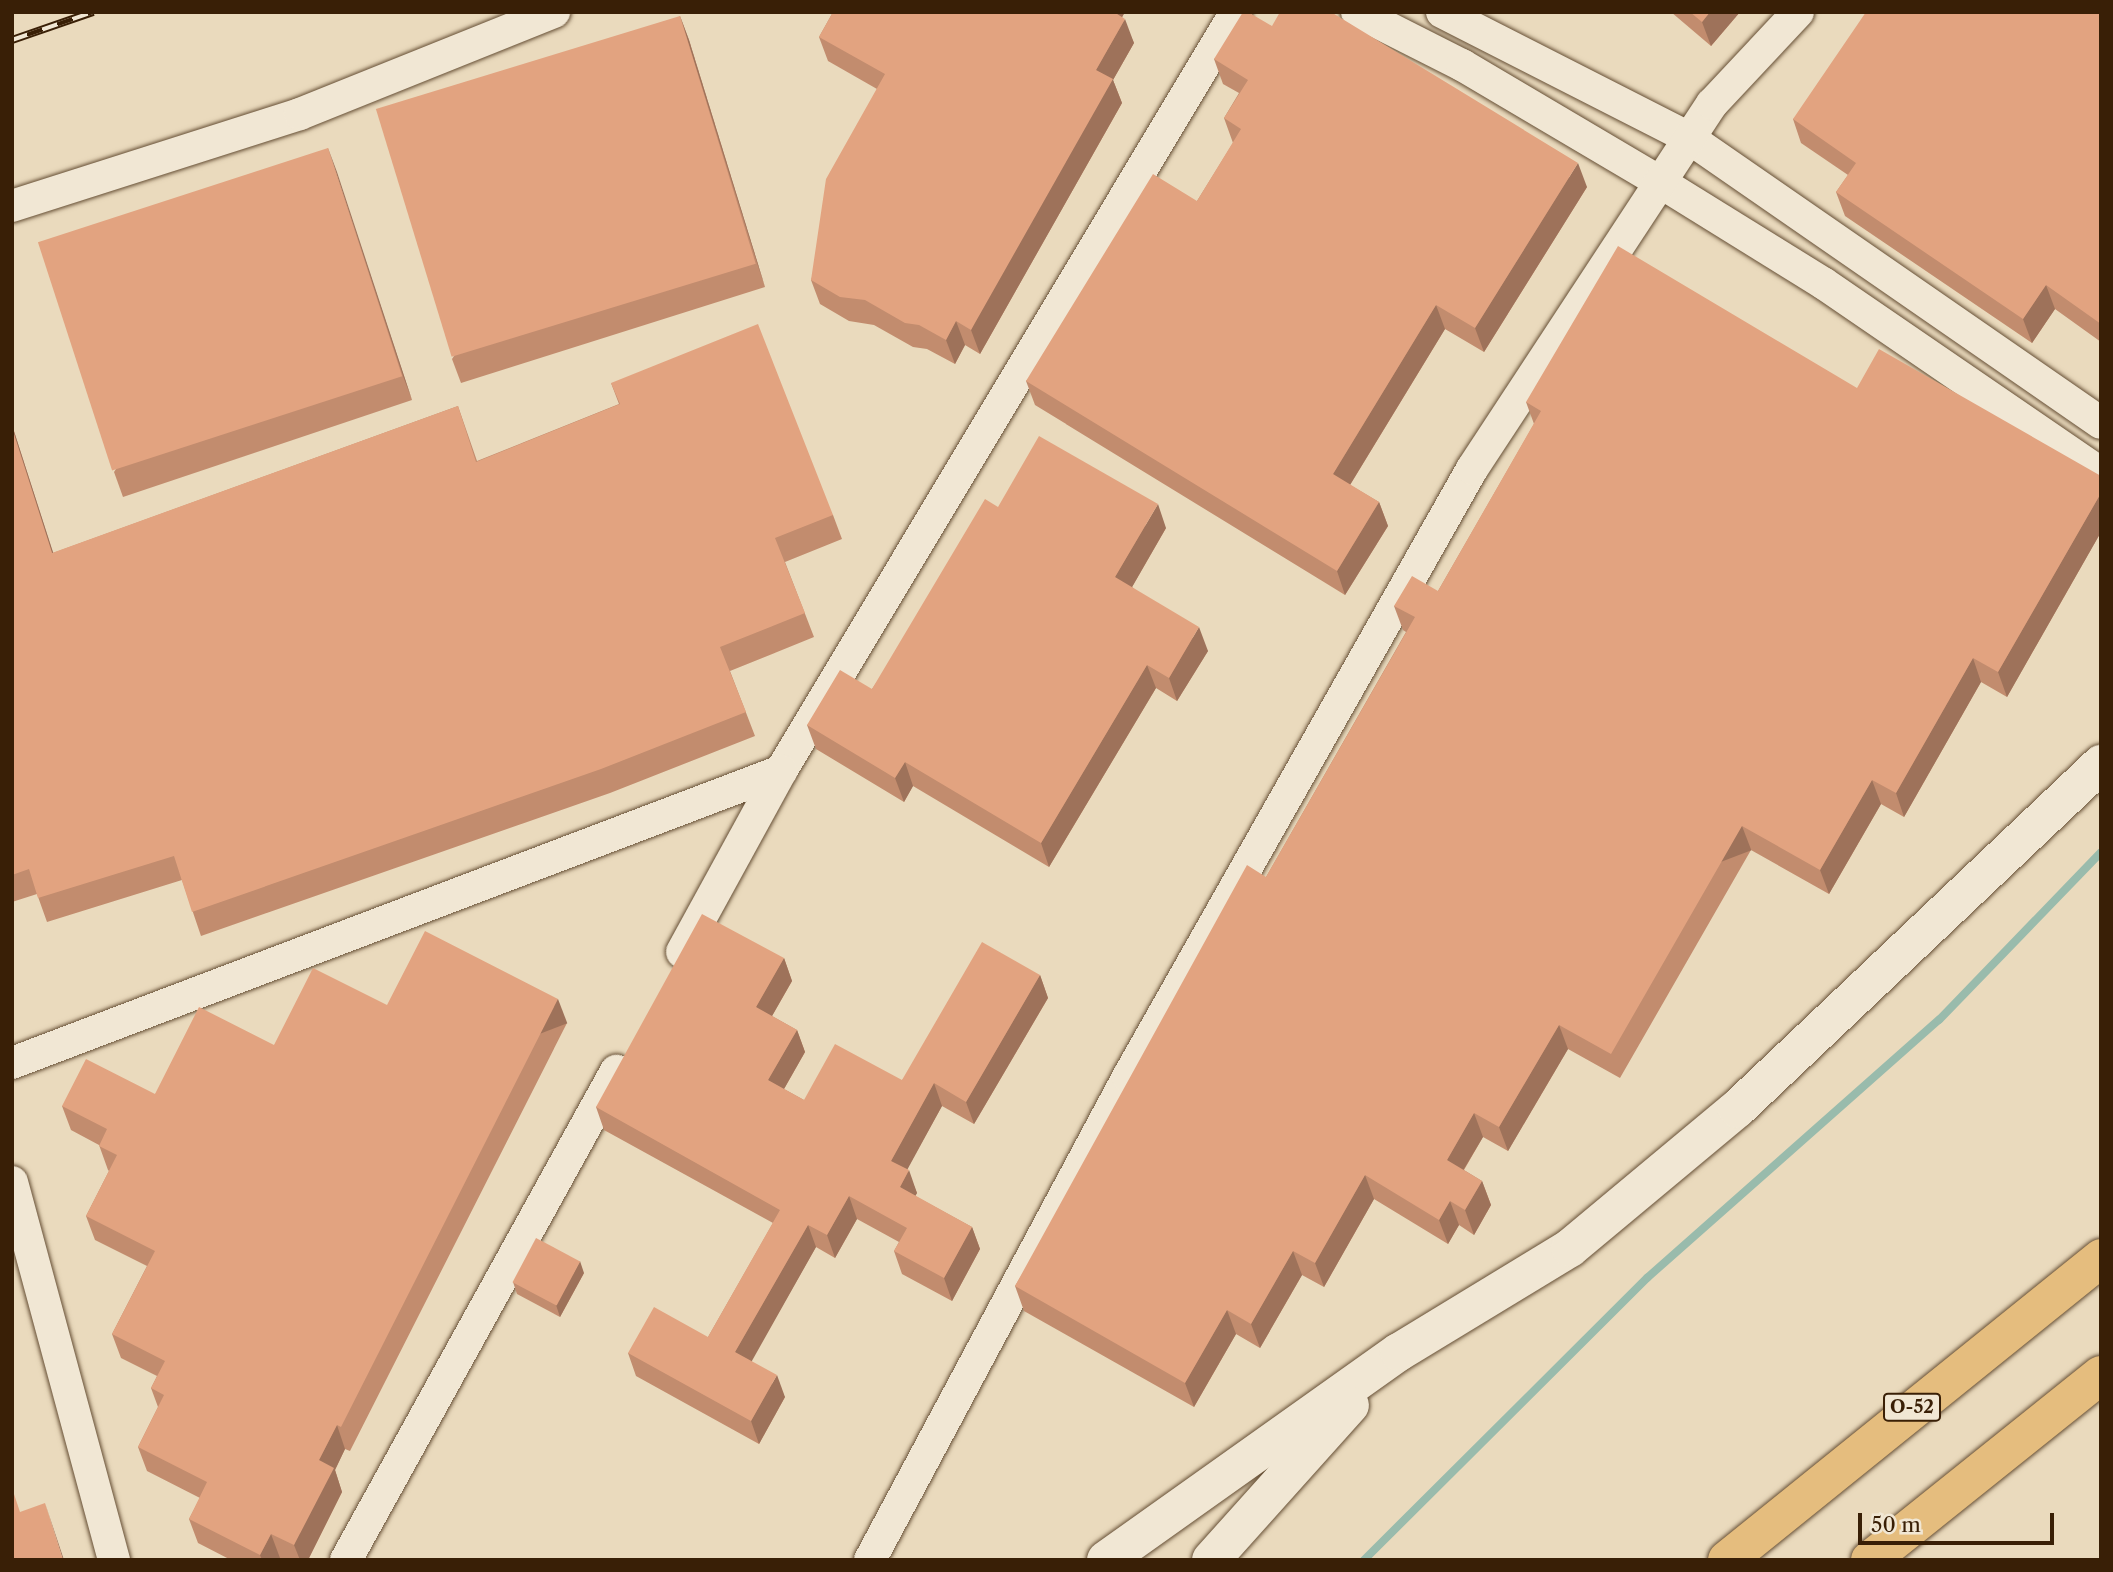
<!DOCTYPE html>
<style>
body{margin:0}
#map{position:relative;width:2113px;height:1572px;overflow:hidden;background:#eadabd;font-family:"Libre Caslon Text",serif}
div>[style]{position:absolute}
.stream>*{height:8px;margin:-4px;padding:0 4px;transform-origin:4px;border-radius:4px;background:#99bbac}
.roads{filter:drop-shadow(0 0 2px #654e34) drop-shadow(0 0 2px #654e34)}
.minor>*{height:32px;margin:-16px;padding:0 16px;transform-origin:16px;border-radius:16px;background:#f1e7d4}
.secondary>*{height:38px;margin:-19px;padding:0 19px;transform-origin:19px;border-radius:19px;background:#f1e7d4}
.motorway>*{height:38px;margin:-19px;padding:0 19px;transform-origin:19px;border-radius:19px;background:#e5bd7e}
.rail>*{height:8px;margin-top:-4px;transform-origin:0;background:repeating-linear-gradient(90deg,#f1e7d4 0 16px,#391f06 0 32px);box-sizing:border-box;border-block:2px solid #391f06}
.wall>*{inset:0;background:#c28c6e}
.shaded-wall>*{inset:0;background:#9e725a;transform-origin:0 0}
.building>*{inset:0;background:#e2a380;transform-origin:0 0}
span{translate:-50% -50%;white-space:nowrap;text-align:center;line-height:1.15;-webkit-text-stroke:7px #f1e7d4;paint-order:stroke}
.shield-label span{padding:2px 5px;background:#f1e7d4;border:2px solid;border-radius:5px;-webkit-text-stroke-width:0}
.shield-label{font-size:18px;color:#391f06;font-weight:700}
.frame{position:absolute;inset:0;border:14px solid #391f06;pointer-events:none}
.scale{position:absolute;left:1858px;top:1513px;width:196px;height:32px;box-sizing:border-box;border:4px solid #391f06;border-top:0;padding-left:9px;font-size:21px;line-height:24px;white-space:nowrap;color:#391f06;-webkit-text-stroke:5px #f1e7d4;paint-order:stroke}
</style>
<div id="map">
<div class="stream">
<i style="left:1364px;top:1560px;width:400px;rotate:-44.9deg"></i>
<i style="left:1647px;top:1278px;width:390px;rotate:-41.5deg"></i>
<i style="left:1939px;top:1020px;width:233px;rotate:-46deg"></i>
</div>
<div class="roads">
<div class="minor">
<i style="left:1357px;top:12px;width:118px;rotate:26.8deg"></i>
<i style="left:1462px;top:65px;width:230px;rotate:30.6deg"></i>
<i style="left:1660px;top:182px;width:192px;rotate:31.8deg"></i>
<i style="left:1823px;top:283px;width:337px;rotate:34.4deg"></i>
<i style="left:1442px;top:12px;width:277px;rotate:27deg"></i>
<i style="left:1689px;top:138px;width:501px;rotate:34.67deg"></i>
<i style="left:12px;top:206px;width:302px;rotate:-17.7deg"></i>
<i style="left:300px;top:114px;width:274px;rotate:-21.9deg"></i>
<i style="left:682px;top:952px;width:206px;rotate:-61.3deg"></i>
<i style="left:781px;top:771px;width:885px;rotate:-59.06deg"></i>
<i style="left:12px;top:1063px;width:823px;rotate:-20.79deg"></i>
<i style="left:12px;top:1182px;width:392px;rotate:74.9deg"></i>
<i style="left:346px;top:1560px;width:559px;rotate:-61.09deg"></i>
<i style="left:870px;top:1560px;width:548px;rotate:-61.89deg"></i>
<i style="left:1128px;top:1077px;width:699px;rotate:-60.5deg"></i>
<i style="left:1472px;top:469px;width:437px;rotate:-56.7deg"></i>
<i style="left:1712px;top:104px;width:126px;rotate:-46.9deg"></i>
</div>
<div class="secondary">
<i style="left:1106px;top:1560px;width:359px;rotate:-35.4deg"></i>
<i style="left:1399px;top:1352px;width:200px;rotate:-31.3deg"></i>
<i style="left:1570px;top:1248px;width:217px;rotate:-39.8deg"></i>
<i style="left:1737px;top:1109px;width:502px;rotate:-43.46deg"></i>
<i style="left:1211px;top:1560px;width:208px;rotate:-48.1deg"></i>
</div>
<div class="motorway">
<i style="left:1727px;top:1560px;width:481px;rotate:-38.9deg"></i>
<i style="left:1870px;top:1560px;width:296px;rotate:-38.7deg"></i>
</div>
</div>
<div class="rail">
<i style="left:12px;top:40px;width:86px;rotate:-19.1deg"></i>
</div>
<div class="wall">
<i style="clip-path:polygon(833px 12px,1125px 12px,1122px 17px,1134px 43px,1113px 80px,1122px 103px,980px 354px,965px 345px,955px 364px,927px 349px,913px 347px,874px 325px,849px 321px,820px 304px,811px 280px,877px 89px,828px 61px,819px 37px)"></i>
<i style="clip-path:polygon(1671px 12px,1740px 12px,1711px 46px)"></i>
<i style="clip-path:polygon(2101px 12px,2101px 342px,2055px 309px,2032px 343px,1845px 216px,1836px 192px,1848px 175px,1801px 143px,1793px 119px)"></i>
<i style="clip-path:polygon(680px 16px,689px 40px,765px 287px,461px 383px,452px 359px)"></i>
<i style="clip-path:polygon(1272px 26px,1587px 187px,1484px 352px,1445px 329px,1350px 485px,1379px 502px,1388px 526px,1345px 595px,1035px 405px,1026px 381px,1197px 201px,1233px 143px,1224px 118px,1239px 93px,1223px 84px,1214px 59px)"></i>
<i style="clip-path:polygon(328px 148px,412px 400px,123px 497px,114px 472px)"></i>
<i style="clip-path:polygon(611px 383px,833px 515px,842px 539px,785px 562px,814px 637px,730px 671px,755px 736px,610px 793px,201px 936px,182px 880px,47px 922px,37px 894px,12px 902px,12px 425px,53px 553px,458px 406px,477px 461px,619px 404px)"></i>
<i style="clip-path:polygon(1857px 388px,2101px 476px,2101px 532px,2007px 697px,1981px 682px,1904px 817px,1881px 804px,1829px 894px,1751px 850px,1620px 1078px,1568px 1049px,1508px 1151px,1483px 1137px,1464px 1170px,1482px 1181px,1491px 1205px,1474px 1235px,1459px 1225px,1448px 1244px,1374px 1199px,1324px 1287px,1302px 1275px,1260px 1348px,1236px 1334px,1194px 1407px,1024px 1311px,1015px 1286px,1266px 877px,1406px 632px,1403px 630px,1394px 606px,1438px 591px,1534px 424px,1526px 402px)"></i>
<i style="clip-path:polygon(998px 507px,1166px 528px,1132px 587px,1208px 651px,1177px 701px,1156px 688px,1049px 867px,913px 786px,904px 802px,816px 749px,807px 725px,872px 689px)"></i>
<i style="clip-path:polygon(784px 958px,792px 981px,772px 1016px,797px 1030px,805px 1052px,784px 1089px,804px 1100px,902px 1080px,1040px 975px,1048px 998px,974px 1124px,942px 1106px,907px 1169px,917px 1193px,915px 1196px,972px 1227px,980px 1249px,952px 1301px,902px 1274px,894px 1251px,899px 1242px,857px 1219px,835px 1258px,816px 1247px,751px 1361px,785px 1397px,759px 1444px,636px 1376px,628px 1353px,708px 1337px,773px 1223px,604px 1130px,596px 1107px)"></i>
<i style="clip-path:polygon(387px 1005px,567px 1023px,350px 1451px,345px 1449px,335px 1470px,342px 1492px,308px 1560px,284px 1560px,280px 1558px,279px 1560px,231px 1560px,198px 1543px,189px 1519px,200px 1498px,147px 1471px,138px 1447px,158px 1407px,151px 1388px,157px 1376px,121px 1358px,112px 1334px,147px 1266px,95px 1240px,86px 1216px,109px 1171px,108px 1170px,99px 1145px,71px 1130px,62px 1106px,155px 1094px,274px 1045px)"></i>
<i style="clip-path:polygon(584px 1273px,560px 1317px,517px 1294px,513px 1282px)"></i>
</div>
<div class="shaded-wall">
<i style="clip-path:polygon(1107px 12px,1125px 12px,1114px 31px)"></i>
<i style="clip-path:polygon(1710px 12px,1740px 12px,1711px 46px,1702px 22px)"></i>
<i style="clip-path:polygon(680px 16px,689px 40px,765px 287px,757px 263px)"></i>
<i style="clip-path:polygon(1125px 19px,1134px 43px,1113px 80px,1122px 103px,980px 354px,971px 330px,1096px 70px)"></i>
<i style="clip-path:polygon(328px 148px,337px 172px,412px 400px,403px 376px)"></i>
<i style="clip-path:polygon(1578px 163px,1587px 187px,1484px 352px,1475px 328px)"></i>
<i style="clip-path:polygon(2046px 285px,2055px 309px,2032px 343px,2023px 319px)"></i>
<i style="clip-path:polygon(1436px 305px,1445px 329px,1342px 498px,1333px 474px)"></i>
<i style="clip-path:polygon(956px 321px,965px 345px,955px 364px,946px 340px)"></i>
<i style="clip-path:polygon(12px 425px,61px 577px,52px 553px,12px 428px)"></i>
<i style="clip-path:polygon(2101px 493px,2101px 532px,2007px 697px,1998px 672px)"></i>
<i style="clip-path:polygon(1379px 502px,1388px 526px,1345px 595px,1337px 571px)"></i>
<i style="clip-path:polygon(1158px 504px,1166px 528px,1124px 601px,1115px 577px)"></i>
<i style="clip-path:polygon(1199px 627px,1208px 651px,1177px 701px,1169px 678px)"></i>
<i style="clip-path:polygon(1973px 658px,1981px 682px,1904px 817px,1896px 793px)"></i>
<i style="clip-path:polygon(1147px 665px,1156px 688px,1049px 867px,1041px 843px)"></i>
<i style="clip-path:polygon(905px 762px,913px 786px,904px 802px,895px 778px)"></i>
<i style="clip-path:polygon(1872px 780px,1881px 804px,1829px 894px,1820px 870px)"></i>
<i style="left:1742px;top:826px;width:26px;height:263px;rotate:69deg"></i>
<i style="clip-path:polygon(784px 958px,792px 981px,764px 1030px,756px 1007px)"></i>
<i style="clip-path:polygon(1040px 975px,1048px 998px,974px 1124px,966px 1102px)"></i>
<i style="left:558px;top:999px;width:26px;height:480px;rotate:69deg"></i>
<i style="clip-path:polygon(1559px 1025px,1568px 1049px,1508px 1151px,1499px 1127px)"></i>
<i style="clip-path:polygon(797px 1030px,805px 1052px,776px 1103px,768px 1080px)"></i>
<i style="clip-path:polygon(934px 1083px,942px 1106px,900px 1183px,891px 1161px)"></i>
<i style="clip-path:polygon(1474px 1113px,1483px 1137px,1455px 1184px,1447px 1160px)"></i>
<i style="clip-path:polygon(909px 1170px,917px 1193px,908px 1209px,900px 1187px)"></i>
<i style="clip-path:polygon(1365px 1175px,1374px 1199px,1324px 1287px,1315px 1263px)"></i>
<i style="clip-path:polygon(1482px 1181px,1491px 1205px,1474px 1235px,1465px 1210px)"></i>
<i style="clip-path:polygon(849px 1196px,857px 1219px,835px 1258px,827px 1235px)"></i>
<i style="clip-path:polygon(1450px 1201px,1459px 1225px,1448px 1244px,1439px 1220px)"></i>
<i style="clip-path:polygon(808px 1225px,816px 1247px,744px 1375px,735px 1352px)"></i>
<i style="clip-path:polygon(972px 1227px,980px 1249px,952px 1301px,944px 1278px)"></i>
<i style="clip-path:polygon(1293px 1251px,1302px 1275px,1260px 1348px,1251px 1324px)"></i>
<i style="clip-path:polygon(580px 1261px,584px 1273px,560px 1317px,556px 1305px)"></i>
<i style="clip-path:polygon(1227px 1310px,1236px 1334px,1194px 1407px,1185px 1383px)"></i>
<i style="clip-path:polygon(777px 1375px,785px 1397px,759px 1444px,751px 1421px)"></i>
<i style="clip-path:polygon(337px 1425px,345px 1449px,335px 1470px,342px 1492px,308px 1560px,300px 1560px,294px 1545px,319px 1460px)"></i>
<i style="clip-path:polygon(45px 1503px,64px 1560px,63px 1560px)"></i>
<i style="clip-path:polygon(271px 1534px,280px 1558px,279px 1560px,262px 1560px,260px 1555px)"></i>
</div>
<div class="building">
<i style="clip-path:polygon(833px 12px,1114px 12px,1125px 19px,1096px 70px,1113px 79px,971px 330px,956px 321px,946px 340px,919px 325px,905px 323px,865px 300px,840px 297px,811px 280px,826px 179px,885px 74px,819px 37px)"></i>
<i style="clip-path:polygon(1243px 12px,1248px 12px,1272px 26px,1280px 12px,1331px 12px,1578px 163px,1475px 328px,1436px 305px,1333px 474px,1379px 502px,1337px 571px,1026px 381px,1153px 174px,1197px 201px,1241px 129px,1224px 118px,1248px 80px,1214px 59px)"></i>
<i style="clip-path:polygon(1690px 12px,1710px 12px,1702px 22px)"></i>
<i style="clip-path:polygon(1866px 12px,2101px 12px,2101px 324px,2046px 285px,2023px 319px,1836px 192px,1856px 163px,1793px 119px)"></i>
<i style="left:680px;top:16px;width:259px;height:318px;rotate:73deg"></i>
<i style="left:328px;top:148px;width:240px;height:305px;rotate:72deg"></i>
<i style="clip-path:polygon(1618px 246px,1857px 388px,1879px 349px,2101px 476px,2101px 493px,1998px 672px,1973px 658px,1896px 793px,1872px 780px,1820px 870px,1742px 826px,1611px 1054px,1559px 1025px,1499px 1127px,1474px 1113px,1447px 1160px,1482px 1181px,1465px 1210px,1450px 1201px,1439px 1220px,1365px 1175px,1315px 1263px,1293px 1251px,1251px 1324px,1227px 1310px,1185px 1383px,1015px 1286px,1247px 865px,1266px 877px,1415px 617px,1394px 606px,1412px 576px,1438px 591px,1541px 411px,1526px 402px)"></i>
<i style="clip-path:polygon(758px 324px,833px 515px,775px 538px,805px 613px,720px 647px,746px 712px,601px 769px,192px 912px,174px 856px,38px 898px,29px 869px,12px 875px,12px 428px,52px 553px,458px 406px,476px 462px,620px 404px,611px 383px)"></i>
<i style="clip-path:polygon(1039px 436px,1158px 504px,1115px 577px,1199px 627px,1169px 678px,1147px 665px,1041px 843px,905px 762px,895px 778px,807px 725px,840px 670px,872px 689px,985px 499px,998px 507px)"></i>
<i style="clip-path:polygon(702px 914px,784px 958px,756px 1007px,797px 1030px,768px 1080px,804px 1100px,835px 1044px,902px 1080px,982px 942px,1040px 975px,966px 1102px,934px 1083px,891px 1161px,909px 1170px,900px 1187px,972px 1227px,944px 1278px,894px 1251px,907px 1228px,849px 1196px,827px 1235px,808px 1225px,735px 1352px,777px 1375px,751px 1421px,628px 1353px,654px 1307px,708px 1337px,780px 1210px,596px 1107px)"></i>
<i style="clip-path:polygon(425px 931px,558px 999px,341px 1427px,337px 1425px,319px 1460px,334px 1468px,294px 1545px,271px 1534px,260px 1555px,189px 1519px,207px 1482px,138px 1447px,164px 1395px,151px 1388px,165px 1361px,112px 1334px,155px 1251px,86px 1216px,117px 1155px,99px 1146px,107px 1129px,62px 1106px,86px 1059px,155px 1094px,199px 1007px,274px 1045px,313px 968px,387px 1005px)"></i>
<i style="left:536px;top:1238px;width:50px;height:50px;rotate:28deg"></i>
<i style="clip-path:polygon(12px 1488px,20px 1512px,45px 1503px,63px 1560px,12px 1560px)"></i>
</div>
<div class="shield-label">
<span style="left:1912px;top:1407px">O-52</span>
</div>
<div class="frame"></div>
<div class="scale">50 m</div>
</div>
